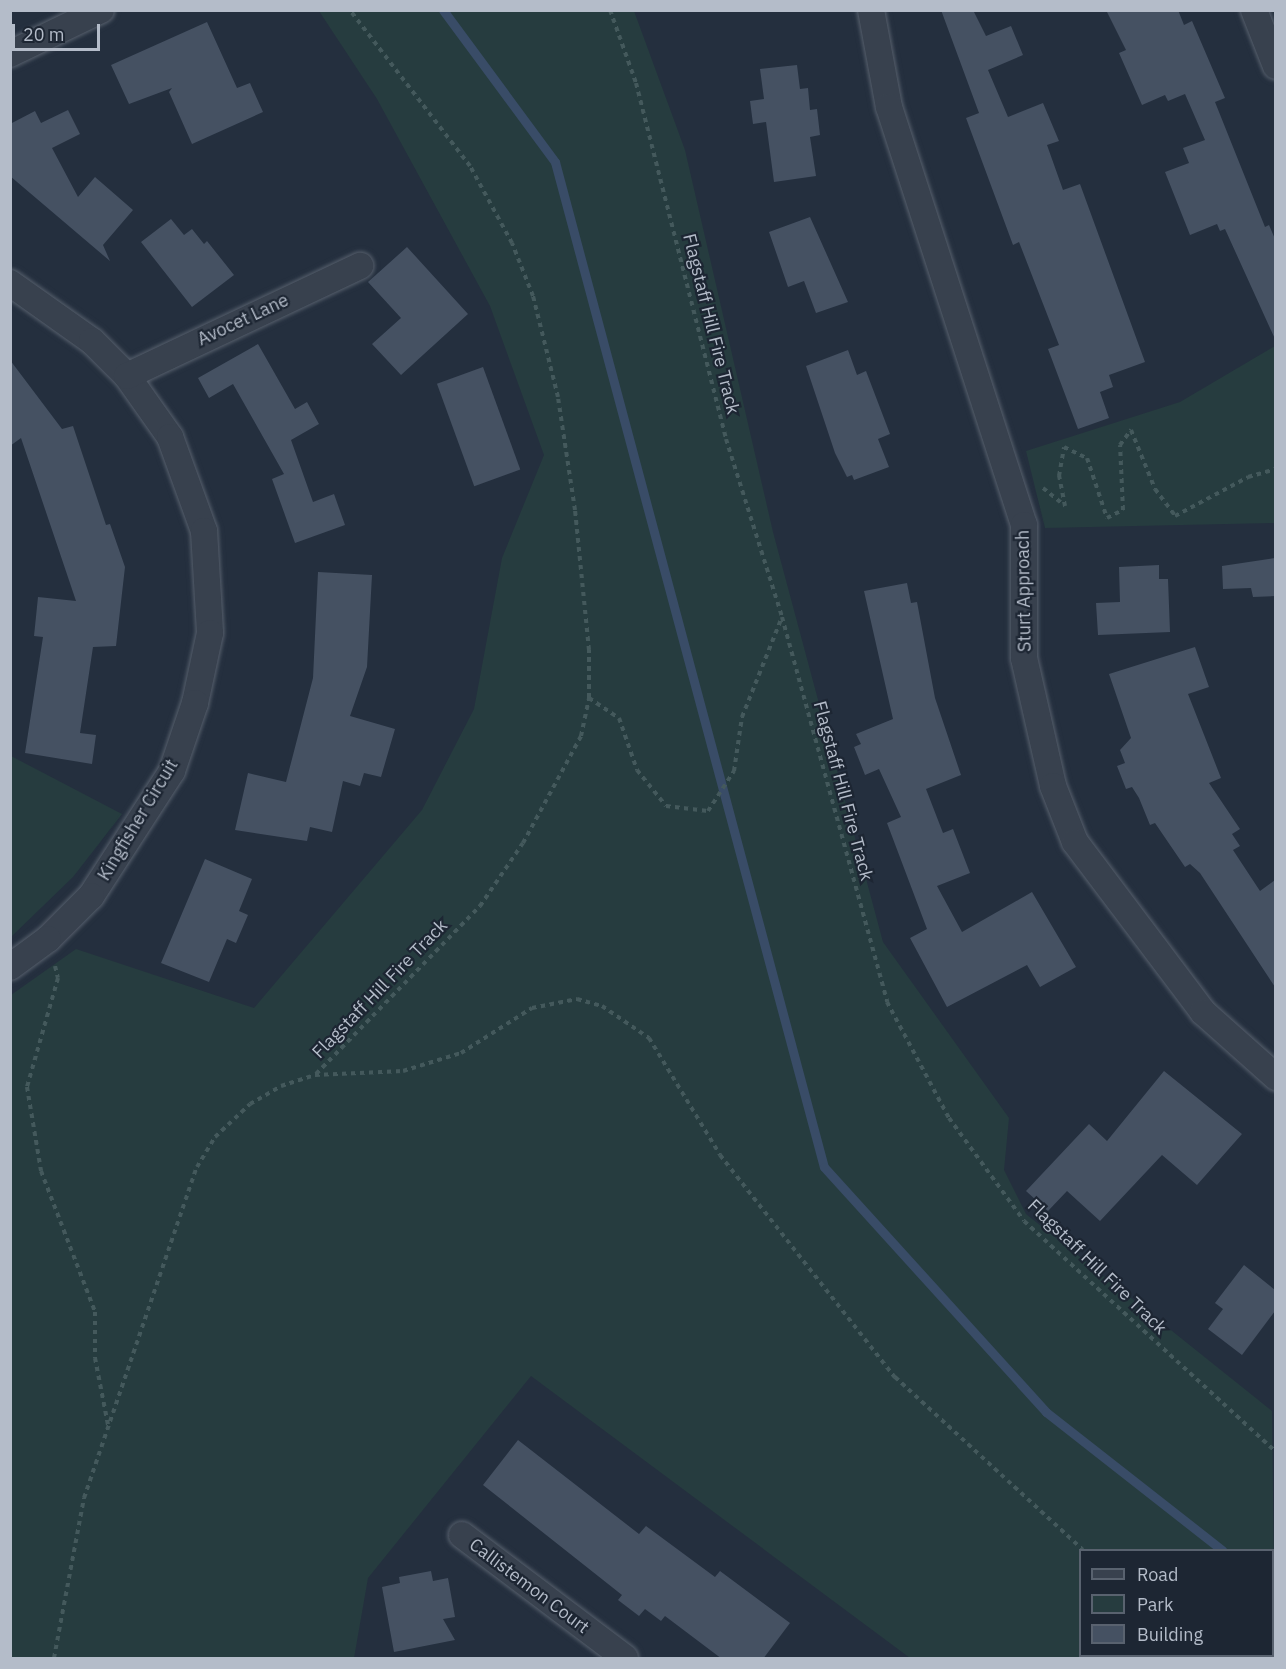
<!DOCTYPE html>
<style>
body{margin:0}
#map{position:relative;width:1286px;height:1669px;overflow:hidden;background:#242f3e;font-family:"IBM Plex Sans",sans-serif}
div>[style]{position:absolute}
.green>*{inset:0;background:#263c3f}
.stream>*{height:9px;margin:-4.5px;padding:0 4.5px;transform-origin:4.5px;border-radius:4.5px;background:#394c67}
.building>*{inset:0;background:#455162;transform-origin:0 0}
.path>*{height:4px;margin-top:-2px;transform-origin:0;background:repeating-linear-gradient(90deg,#44595c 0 4.5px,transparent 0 9px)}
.roads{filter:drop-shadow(0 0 2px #565f6c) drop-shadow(0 0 2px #565f6c)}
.minor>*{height:26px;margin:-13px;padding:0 13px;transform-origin:13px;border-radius:13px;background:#38414e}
span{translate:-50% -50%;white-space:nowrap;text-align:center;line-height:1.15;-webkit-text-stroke:4.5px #1d2633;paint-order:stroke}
.street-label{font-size:18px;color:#b4bcc9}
.frame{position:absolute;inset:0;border:12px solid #b4bcc9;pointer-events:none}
.legend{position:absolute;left:1079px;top:1549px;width:195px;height:108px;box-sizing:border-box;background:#1d2633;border:2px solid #59626f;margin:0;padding:8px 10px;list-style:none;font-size:18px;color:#b4bcc9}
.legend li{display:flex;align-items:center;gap:12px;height:30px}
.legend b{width:30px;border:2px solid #59626f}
.scale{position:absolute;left:12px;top:24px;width:88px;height:27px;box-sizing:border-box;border:3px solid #b4bcc9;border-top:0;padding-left:8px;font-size:18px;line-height:21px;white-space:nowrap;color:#b4bcc9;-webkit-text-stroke:4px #1d2633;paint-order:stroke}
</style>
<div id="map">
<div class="green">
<i style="clip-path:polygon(evenodd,319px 11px,634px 11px,685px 150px,773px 532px,883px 942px,1009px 1118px,1004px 1170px,1026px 1214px,1272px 1411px,1275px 1658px,910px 1658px,531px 1376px,368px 1578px,354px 1658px,11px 1658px,11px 995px,76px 949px,254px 1008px,422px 810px,474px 709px,502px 558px,544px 455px,490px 306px,377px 99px,319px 11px,1080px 1550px,1272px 1550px,1272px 1656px,1080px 1656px,1080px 1550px)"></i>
<i style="clip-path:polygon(1275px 346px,1275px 523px,1045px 528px,1026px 451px,1180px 402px)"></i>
<i style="clip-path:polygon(11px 756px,122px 814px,73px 877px,11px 937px)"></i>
</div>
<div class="stream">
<i style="left:443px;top:10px;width:189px;rotate:53.6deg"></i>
<i style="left:555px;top:162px;width:1040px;rotate:75.02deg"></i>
<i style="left:824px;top:1167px;width:331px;rotate:47.8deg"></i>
<i style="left:1046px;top:1412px;width:224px;rotate:38.1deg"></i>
<i style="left:1272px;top:1624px;width:6px;rotate:45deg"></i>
</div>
<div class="building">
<i style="clip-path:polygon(941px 10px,973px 10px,986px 36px,1011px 26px,1023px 55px,988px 70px,1008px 117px,1043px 103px,1059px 141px,1047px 145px,1063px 190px,1080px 184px,1145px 362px,1109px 375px,1113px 387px,1100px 392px,1109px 418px,1078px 429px,1048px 349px,1059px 345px,1019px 242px,1013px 245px,966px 118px,979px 113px)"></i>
<i style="clip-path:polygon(1106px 10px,1178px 10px,1184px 25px,1192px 21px,1225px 98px,1215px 102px,1265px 227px,1269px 225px,1275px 239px,1275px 339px,1225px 229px,1220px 231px,1217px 224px,1190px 235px,1165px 172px,1189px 163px,1183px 148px,1205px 140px,1185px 94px,1168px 101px,1165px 95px,1142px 105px,1119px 53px,1126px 50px)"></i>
<i style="clip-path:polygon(207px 22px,237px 88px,250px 83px,263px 112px,192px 144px,169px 92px,172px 88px,129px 104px,111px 65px)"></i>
<i style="clip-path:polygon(797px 65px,800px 89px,808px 88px,810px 110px,817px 109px,820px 135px,810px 137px,816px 176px,774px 182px,766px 122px,753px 124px,750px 101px,764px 99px,760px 69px)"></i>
<i style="clip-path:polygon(68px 110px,80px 134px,52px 148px,78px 197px,95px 177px,133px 210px,103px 245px,110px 261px,10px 176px,10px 124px,35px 111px,41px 123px)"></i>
<i style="clip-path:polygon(810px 217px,848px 302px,816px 313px,804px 281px,788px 287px,769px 232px)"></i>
<i style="clip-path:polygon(171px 219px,184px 235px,192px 229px,204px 244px,207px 241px,234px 275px,192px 307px,141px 242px)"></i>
<i style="clip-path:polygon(407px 247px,468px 314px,401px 375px,372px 344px,401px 318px,368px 282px)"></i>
<i style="clip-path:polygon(258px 344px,295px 409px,307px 402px,319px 424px,291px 440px,313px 502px,334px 494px,345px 525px,295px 543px,272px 479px,284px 474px,233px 384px,209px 398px,198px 378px)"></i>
<i style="clip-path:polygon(848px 350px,857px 375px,866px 371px,890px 434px,878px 439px,889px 467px,854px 480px,852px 475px,847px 477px,835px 453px,806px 366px)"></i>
<i style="clip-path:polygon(10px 360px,62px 429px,73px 426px,106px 525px,110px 524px,125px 567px,116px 646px,93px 647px,80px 733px,96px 735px,92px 764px,25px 753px,43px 637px,34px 636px,38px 597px,76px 601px,21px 438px,10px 446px)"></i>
<i style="left:483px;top:367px;width:109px;height:49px;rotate:70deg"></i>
<i style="clip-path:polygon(1275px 558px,1275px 596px,1253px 597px,1251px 588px,1223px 589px,1222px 566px)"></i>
<i style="clip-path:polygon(1159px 565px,1159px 579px,1168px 579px,1170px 632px,1098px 635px,1096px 603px,1120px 602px,1119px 567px)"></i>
<i style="clip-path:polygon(318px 572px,372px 575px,367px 667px,350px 716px,395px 729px,381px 777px,364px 773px,360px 786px,343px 781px,332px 832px,310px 827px,307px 841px,235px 830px,248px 773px,286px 782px,313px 678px)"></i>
<i style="clip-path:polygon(907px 583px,911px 603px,917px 602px,935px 698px,961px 775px,926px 789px,943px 833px,953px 829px,970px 873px,937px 886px,962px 932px,1032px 892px,1076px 967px,1040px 987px,1027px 965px,947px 1007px,910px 938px,927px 929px,887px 823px,901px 817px,879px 769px,865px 775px,854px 747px,861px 744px,856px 734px,893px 719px,864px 591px)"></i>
<i style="clip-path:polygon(1195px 647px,1209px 687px,1188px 694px,1221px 778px,1209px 783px,1240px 829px,1232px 834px,1240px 846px,1233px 850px,1260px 891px,1275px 880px,1275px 987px,1200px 873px,1190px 864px,1185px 867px,1155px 823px,1150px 825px,1139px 798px,1132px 787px,1126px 789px,1117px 766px,1125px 763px,1120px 750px,1131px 738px,1109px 674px)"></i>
<i style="clip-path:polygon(205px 859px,252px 879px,239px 911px,248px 915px,236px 943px,227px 939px,209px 982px,161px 963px)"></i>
<i style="clip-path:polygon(1164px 1071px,1242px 1134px,1197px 1185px,1162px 1155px,1100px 1221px,1067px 1191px,1048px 1211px,1026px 1191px,1089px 1124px,1107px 1141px)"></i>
<i style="clip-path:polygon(1244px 1265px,1275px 1290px,1275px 1311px,1242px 1355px,1208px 1329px,1223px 1309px,1215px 1303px)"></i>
<i style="clip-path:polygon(518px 1440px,639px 1534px,646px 1526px,715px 1577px,720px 1571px,790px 1623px,763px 1659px,722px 1659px,665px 1616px,661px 1621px,645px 1609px,639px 1616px,618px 1600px,622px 1595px,483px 1485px)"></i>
<i style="clip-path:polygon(431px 1571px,433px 1581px,448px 1578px,455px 1617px,443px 1619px,455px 1640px,394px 1652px,382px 1587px,400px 1583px,399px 1577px)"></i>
</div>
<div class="path">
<i style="left:610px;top:10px;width:77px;rotate:70.4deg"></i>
<i style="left:636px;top:83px;width:367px;rotate:75.8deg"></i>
<i style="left:726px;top:439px;width:187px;rotate:72.5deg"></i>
<i style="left:782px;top:617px;width:399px;rotate:74.7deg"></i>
<i style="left:887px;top:1002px;width:132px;rotate:61.9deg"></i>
<i style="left:949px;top:1118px;width:127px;rotate:53.9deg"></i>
<i style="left:1024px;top:1221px;width:342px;rotate:42.5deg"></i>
<i style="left:1043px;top:488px;width:28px;rotate:39deg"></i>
<i style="left:1065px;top:506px;width:31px;rotate:-101deg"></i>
<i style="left:1059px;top:476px;width:29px;rotate:-80deg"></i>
<i style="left:1064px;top:447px;width:25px;rotate:26deg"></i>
<i style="left:1087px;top:458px;width:63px;rotate:71.6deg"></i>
<i style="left:1107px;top:518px;width:18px;rotate:-27deg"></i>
<i style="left:1123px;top:510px;width:65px;rotate:-92.6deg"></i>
<i style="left:1120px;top:445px;width:19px;rotate:-54deg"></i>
<i style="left:1131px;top:430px;width:64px;rotate:67.9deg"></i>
<i style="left:1155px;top:489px;width:34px;rotate:53deg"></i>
<i style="left:1175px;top:516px;width:83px;rotate:-28.1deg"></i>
<i style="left:1248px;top:477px;width:29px;rotate:-16deg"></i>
<i style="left:589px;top:698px;width:36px;rotate:34deg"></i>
<i style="left:619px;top:718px;width:55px;rotate:70.9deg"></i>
<i style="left:637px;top:770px;width:46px;rotate:51.1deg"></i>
<i style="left:666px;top:806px;width:42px;rotate:6.8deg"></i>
<i style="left:708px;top:811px;width:48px;rotate:-57deg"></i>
<i style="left:734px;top:771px;width:55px;rotate:-81.6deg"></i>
<i style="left:742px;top:717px;width:108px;rotate:-68.2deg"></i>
<i style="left:55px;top:966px;width:12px;rotate:76deg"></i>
<i style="left:58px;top:978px;width:113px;rotate:105.9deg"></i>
<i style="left:27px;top:1087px;width:85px;rotate:80.5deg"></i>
<i style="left:41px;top:1171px;width:151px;rotate:69deg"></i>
<i style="left:95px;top:1312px;width:46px;rotate:90deg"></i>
<i style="left:95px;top:1358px;width:68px;rotate:79deg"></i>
<i style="left:316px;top:1074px;width:235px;rotate:-45.7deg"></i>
<i style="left:480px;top:906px;width:76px;rotate:-55.7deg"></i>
<i style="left:523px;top:843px;width:122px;rotate:-61.5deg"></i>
<i style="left:581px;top:736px;width:39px;rotate:-78deg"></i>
<i style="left:589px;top:698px;width:48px;rotate:-90deg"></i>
<i style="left:589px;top:650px;width:141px;rotate:-95.7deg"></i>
<i style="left:575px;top:510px;width:114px;rotate:-98.6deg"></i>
<i style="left:558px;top:397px;width:104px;rotate:-103.9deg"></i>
<i style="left:533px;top:296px;width:57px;rotate:-111.6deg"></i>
<i style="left:512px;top:243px;width:88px;rotate:-118.6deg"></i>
<i style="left:470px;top:166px;width:197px;rotate:-127.6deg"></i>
<i style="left:1172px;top:1656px;width:2px;rotate:63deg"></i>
<i style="left:1212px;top:1656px;width:3px;rotate:45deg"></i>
<i style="left:54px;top:1658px;width:163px;rotate:-79.4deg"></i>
<i style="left:84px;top:1498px;width:350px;rotate:-71.2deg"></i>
<i style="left:197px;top:1167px;width:35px;rotate:-59deg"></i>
<i style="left:215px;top:1137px;width:48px;rotate:-43.3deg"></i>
<i style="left:250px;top:1104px;width:36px;rotate:-30deg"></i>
<i style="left:281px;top:1086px;width:36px;rotate:-18deg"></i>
<i style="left:315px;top:1075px;width:88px;rotate:-2.6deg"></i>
<i style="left:403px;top:1071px;width:61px;rotate:-17.2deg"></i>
<i style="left:461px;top:1053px;width:84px;rotate:-32.4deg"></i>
<i style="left:532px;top:1008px;width:46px;rotate:-11.3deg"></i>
<i style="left:577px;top:999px;width:26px;rotate:16deg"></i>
<i style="left:602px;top:1006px;width:57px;rotate:34.2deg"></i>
<i style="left:649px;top:1038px;width:137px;rotate:58.7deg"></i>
<i style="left:720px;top:1155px;width:283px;rotate:51.8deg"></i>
<i style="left:895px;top:1377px;width:255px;rotate:42.6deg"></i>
</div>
<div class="roads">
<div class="minor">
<i style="left:871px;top:10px;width:99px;rotate:79.5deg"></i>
<i style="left:889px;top:107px;width:439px;rotate:72.1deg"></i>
<i style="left:1024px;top:525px;width:133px;rotate:90deg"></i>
<i style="left:1024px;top:658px;width:131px;rotate:77.2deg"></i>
<i style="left:1053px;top:786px;width:60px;rotate:68.6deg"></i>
<i style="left:1075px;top:842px;width:213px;rotate:53deg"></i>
<i style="left:1203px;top:1012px;width:98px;rotate:41.7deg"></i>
<i style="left:1254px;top:10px;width:60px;rotate:68.6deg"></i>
<i style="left:10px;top:54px;width:101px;rotate:-25.8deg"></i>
<i style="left:10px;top:283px;width:100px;rotate:35.3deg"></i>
<i style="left:92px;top:341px;width:49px;rotate:45deg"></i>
<i style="left:127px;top:376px;width:75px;rotate:54.8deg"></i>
<i style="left:170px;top:437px;width:100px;rotate:70.1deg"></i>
<i style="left:204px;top:531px;width:102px;rotate:86.6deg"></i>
<i style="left:210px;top:633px;width:72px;rotate:102.1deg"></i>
<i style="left:195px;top:703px;width:72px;rotate:108.7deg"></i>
<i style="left:172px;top:771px;width:149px;rotate:122.9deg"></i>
<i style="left:91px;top:896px;width:61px;rotate:135deg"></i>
<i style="left:48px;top:939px;width:47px;rotate:143.6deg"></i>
<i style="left:127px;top:376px;width:258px;rotate:-25.3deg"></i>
<i style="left:462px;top:1535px;width:204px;rotate:37deg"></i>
</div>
</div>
<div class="street-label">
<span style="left:243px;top:320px;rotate:-25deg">Avocet Lane</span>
<span style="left:711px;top:324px;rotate:76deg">Flagstaff Hill Fire Track</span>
<span style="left:1024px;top:591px;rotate:-91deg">Sturt Approach</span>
<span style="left:843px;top:791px;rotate:75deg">Flagstaff Hill Fire Track</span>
<span style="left:138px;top:820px;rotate:-59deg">Kingfisher Circuit</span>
<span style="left:380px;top:989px;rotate:-46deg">Flagstaff Hill Fire Track</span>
<span style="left:1097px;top:1267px;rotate:44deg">Flagstaff Hill Fire Track</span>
<span style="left:529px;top:1586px;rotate:37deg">Callistemon Court</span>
</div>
<div class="frame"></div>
<ul class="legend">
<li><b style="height:8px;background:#38414e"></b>Road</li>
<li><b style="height:16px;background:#263c3f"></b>Park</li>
<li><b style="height:16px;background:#455162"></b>Building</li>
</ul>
<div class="scale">20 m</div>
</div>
